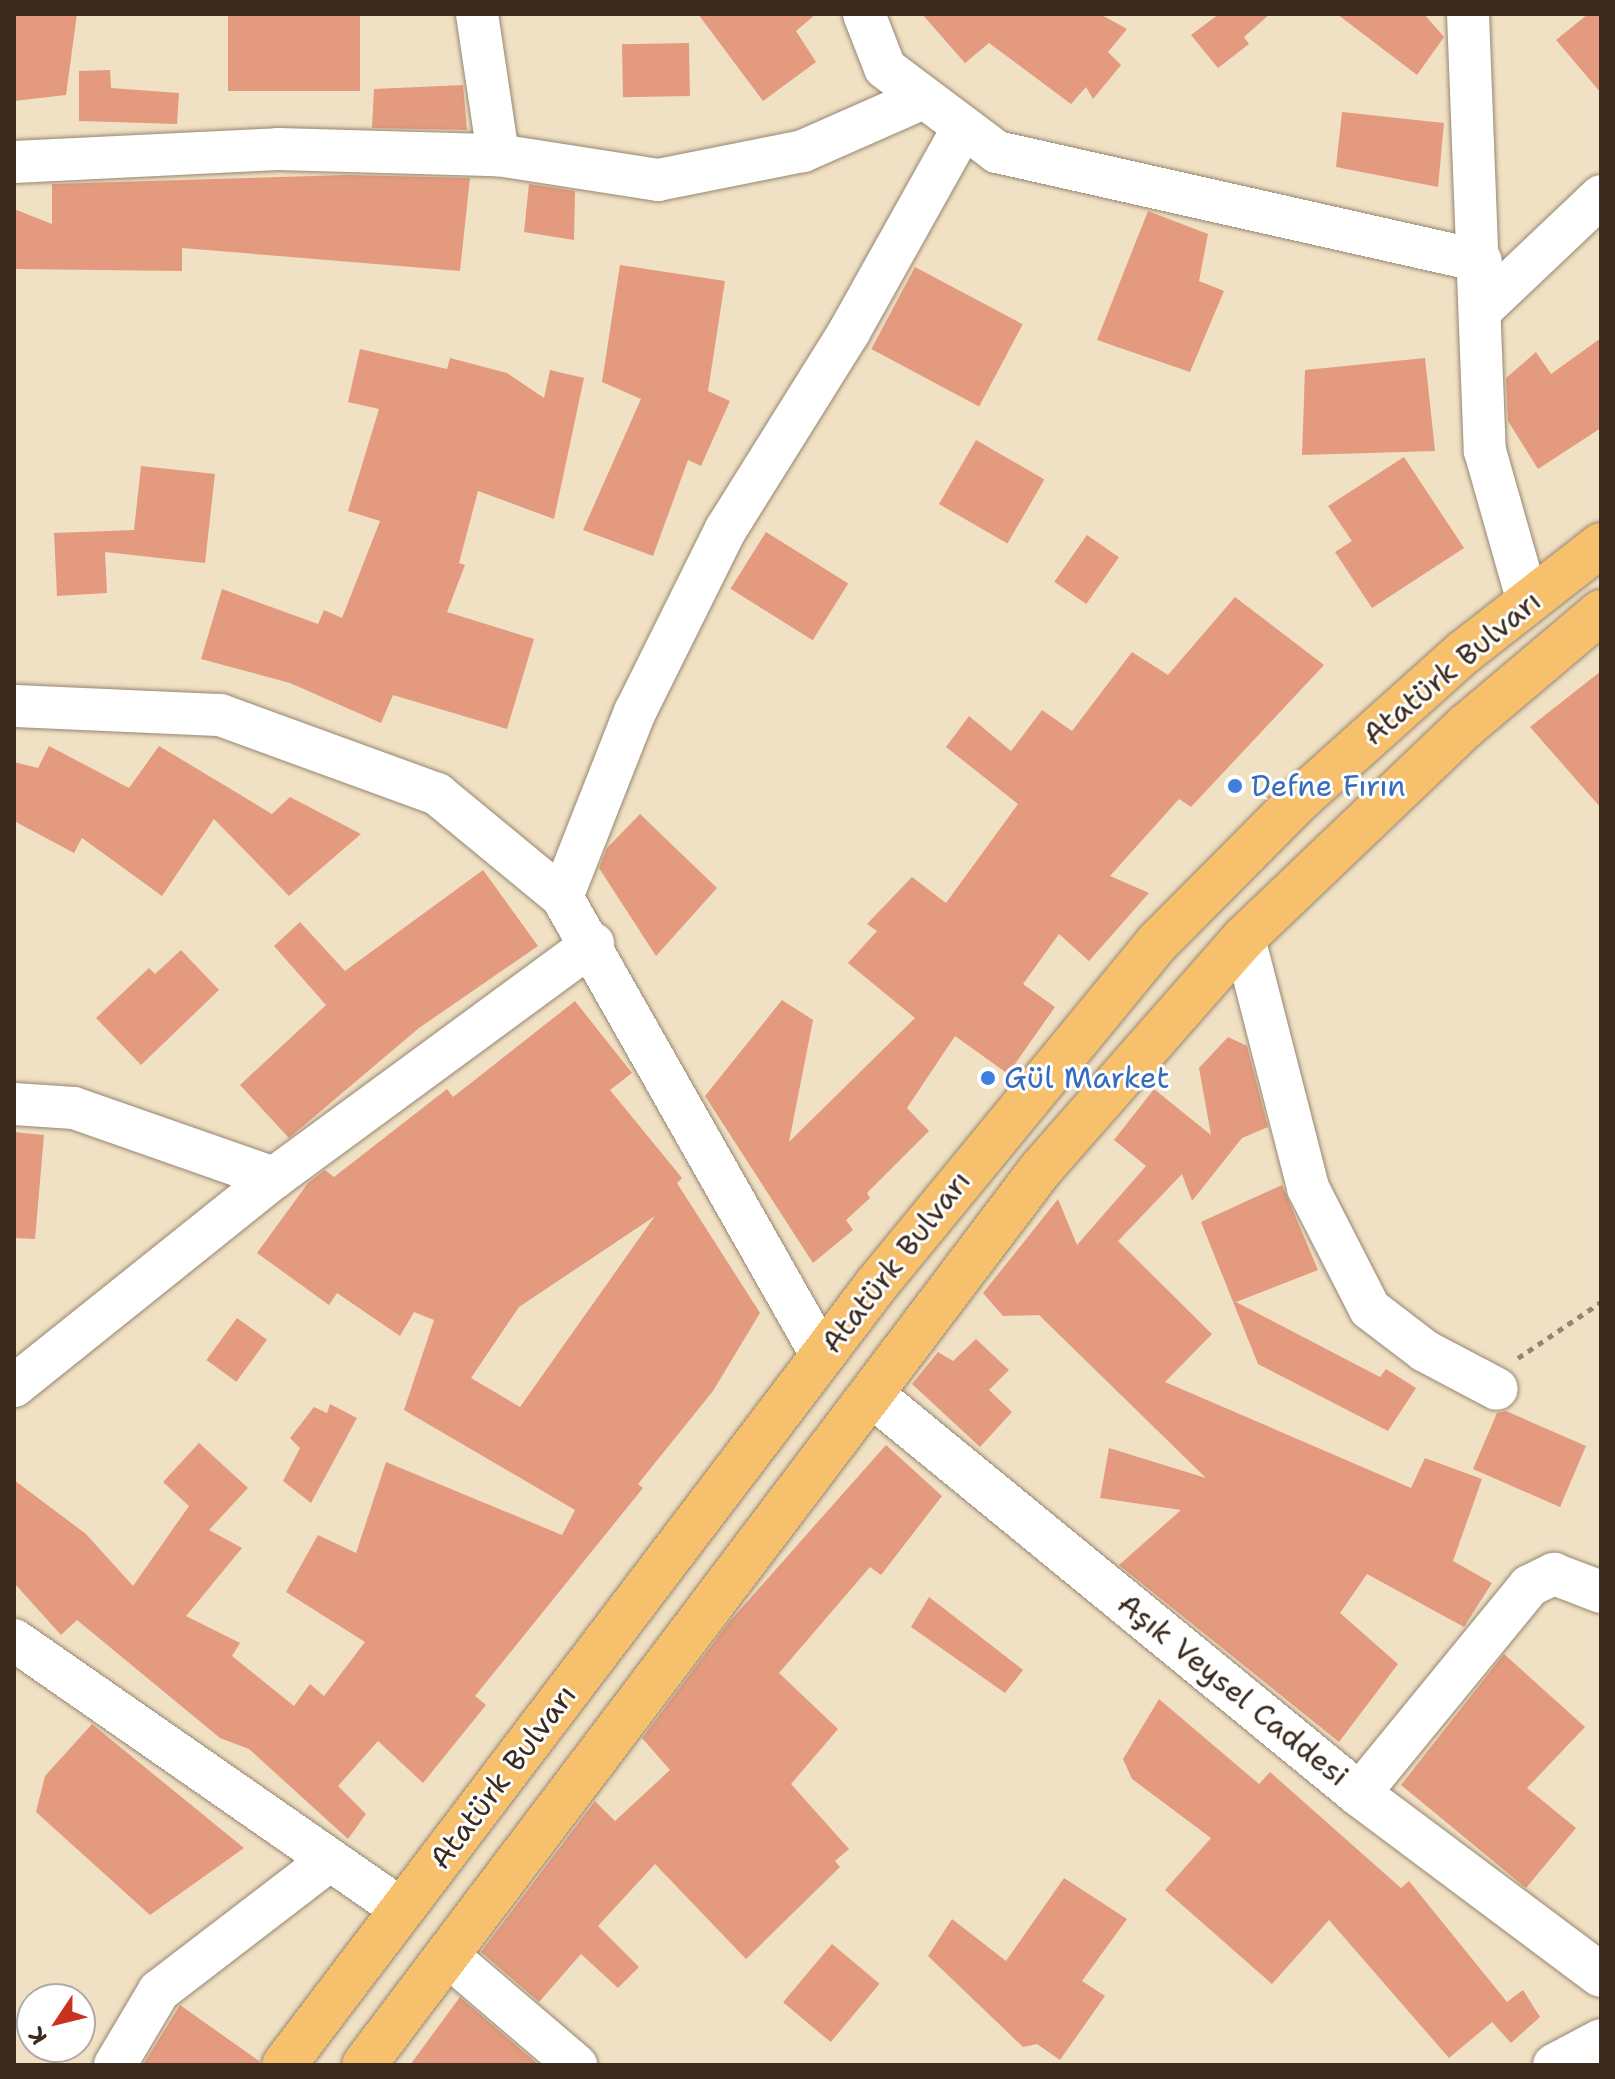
<!DOCTYPE html>
<meta charset="utf-8">
<style>
body{margin:0}
#map{position:relative;width:1615px;height:2079px;overflow:hidden;background:#f1e1c4;font-family:"Shantell Sans",sans-serif}
div>[style]{position:absolute}
.building>*{inset:0;background:#e39a7e;transform-origin:0 0}
.path>*{height:5px;margin-top:-2.5px;transform-origin:0;background:repeating-linear-gradient(90deg,#968671 0 6px,transparent 0 12px)}
.roads{filter:drop-shadow(0 0 2px #968671) drop-shadow(0 0 2px #968671)}
.minor>*{height:42px;margin:-21px;padding:0 21px;transform-origin:21px;border-radius:21px;background:#fff}
.tertiary>*{height:44px;margin:-22px;padding:0 22px;transform-origin:22px;border-radius:22px;background:#fff}
.trunk>*{height:44px;margin:-22px;padding:0 22px;transform-origin:22px;border-radius:22px;background:#f7c06c}
.dots>*{width:22px;height:22px;translate:-50% -50%;box-sizing:border-box;border:4px solid #fff;border-radius:50%}
span{translate:-50% -50%;white-space:nowrap;text-align:center;line-height:1.15;-webkit-text-stroke:6px #fff;paint-order:stroke}
.street-label{font-size:30px;color:#3b2a1e}
.shop-label{font-size:30px;color:#366cbe}
.left{translate:0 -50%;text-align:left}
.frame{position:absolute;inset:0;border:16px solid #3b2a1e;pointer-events:none}
.north{position:absolute;left:16px;top:1983px;width:80px;height:80px;box-sizing:border-box;background:#fff;border:2px solid #b1aaa5;border-radius:50%;rotate:235deg;font-size:22px;font-weight:700;line-height:32px;text-align:center;color:#3b2a1e}
.north::after{content:'';display:block;margin:auto;width:28px;height:36px;background:#c8321e;clip-path:polygon(50% 0,100% 100%,50% 72%,0 100%)}
</style>
<div id="map">
<div class="building">
<i style="clip-path:polygon(14px 14px,77px 14px,66px 95px,14px 101px)"></i>
<i style="left:360px;top:14px;width:77px;height:132px;rotate:90deg"></i>
<i style="clip-path:polygon(698px 14px,816px 14px,796px 31px,816px 62px,763px 101px)"></i>
<i style="clip-path:polygon(922px 14px,1100px 14px,1127px 29px,1108px 52px,1121px 65px,1093px 99px,1086px 87px,1071px 104px,989px 43px,965px 63px)"></i>
<i style="clip-path:polygon(1219px 14px,1270px 14px,1244px 37px,1249px 44px,1218px 68px,1191px 35px)"></i>
<i style="clip-path:polygon(1337px 14px,1424px 14px,1444px 37px,1417px 75px)"></i>
<i style="clip-path:polygon(1588px 14px,1601px 14px,1601px 93px,1556px 40px)"></i>
<i style="left:689px;top:43px;width:53px;height:67px;rotate:89deg"></i>
<i style="clip-path:polygon(110px 70px,111px 88px,179px 93px,177px 124px,79px 121px,79px 71px)"></i>
<i style="clip-path:polygon(463px 85px,467px 130px,372px 128px,374px 89px)"></i>
<i style="clip-path:polygon(1342px 112px,1444px 123px,1438px 187px,1336px 167px)"></i>
<i style="clip-path:polygon(348px 175px,470px 178px,460px 271px,182px 248px,182px 271px,14px 269px,14px 209px,52px 224px,52px 184px)"></i>
<i style="clip-path:polygon(529px 184px,575px 191px,574px 240px,524px 232px)"></i>
<i style="clip-path:polygon(1148px 211px,1208px 234px,1199px 281px,1224px 291px,1190px 372px,1097px 340px)"></i>
<i style="clip-path:polygon(620px 265px,725px 281px,708px 391px,730px 401px,701px 466px,688px 460px,653px 556px,583px 530px,641px 399px,602px 382px)"></i>
<i style="left:915px;top:267px;width:122px;height:93px;rotate:28deg"></i>
<i style="clip-path:polygon(1601px 338px,1601px 428px,1538px 469px,1508px 421px,1506px 378px,1536px 352px,1551px 374px)"></i>
<i style="clip-path:polygon(360px 349px,447px 369px,450px 358px,507px 373px,544px 398px,550px 370px,584px 378px,554px 519px,478px 491px,459px 563px,465px 565px,447px 612px,534px 639px,507px 729px,393px 695px,381px 723px,290px 683px,201px 659px,222px 589px,318px 624px,324px 610px,342px 618px,380px 521px,348px 511px,379px 409px,348px 402px)"></i>
<i style="clip-path:polygon(1425px 358px,1435px 451px,1302px 455px,1305px 370px)"></i>
<i style="left:976px;top:440px;width:79px;height:74px;rotate:30deg"></i>
<i style="clip-path:polygon(1404px 457px,1464px 548px,1372px 608px,1335px 552px,1352px 541px,1328px 506px)"></i>
<i style="clip-path:polygon(141px 466px,215px 474px,205px 563px,105px 552px,107px 593px,57px 596px,54px 533px,134px 530px)"></i>
<i style="left:766px;top:532px;width:97px;height:67px;rotate:32deg"></i>
<i style="left:1087px;top:535px;width:39px;height:57px;rotate:35deg"></i>
<i style="clip-path:polygon(1235px 597px,1324px 665px,1191px 807px,1179px 799px,1110px 876px,1149px 893px,1089px 961px,1059px 934px,1023px 984px,1055px 1007px,1008px 1074px,955px 1036px,907px 1108px,929px 1131px,867px 1193px,870px 1198px,846px 1220px,853px 1230px,813px 1263px,705px 1096px,782px 1000px,813px 1020px,789px 1142px,915px 1018px,848px 963px,877px 931px,867px 924px,912px 877px,946px 903px,1018px 804px,946px 747px,969px 716px,1011px 751px,1042px 710px,1072px 731px,1132px 652px,1168px 675px)"></i>
<i style="clip-path:polygon(1601px 671px,1601px 808px,1530px 727px)"></i>
<i style="clip-path:polygon(49px 746px,129px 788px,159px 746px,272px 814px,290px 797px,361px 834px,289px 896px,214px 819px,162px 896px,82px 838px,74px 853px,14px 821px,14px 762px,38px 768px)"></i>
<i style="clip-path:polygon(640px 814px,717px 888px,656px 956px,599px 868px,607px 848px)"></i>
<i style="clip-path:polygon(483px 870px,538px 946px,419px 1028px,289px 1138px,240px 1085px,326px 1005px,274px 946px,300px 922px,345px 971px)"></i>
<i style="clip-path:polygon(181px 950px,219px 990px,141px 1065px,96px 1018px,149px 968px,155px 974px)"></i>
<i style="clip-path:polygon(evenodd,575px 1001px,632px 1073px,610px 1090px,682px 1178px,677px 1183px,760px 1313px,713px 1391px,638px 1484px,643px 1488px,475px 1696px,486px 1705px,423px 1783px,378px 1741px,338px 1786px,366px 1814px,348px 1839px,249px 1749px,220px 1738px,77px 1620px,61px 1635px,14px 1583px,14px 1480px,86px 1534px,133px 1586px,189px 1506px,163px 1482px,199px 1443px,248px 1488px,209px 1530px,242px 1548px,186px 1616px,240px 1643px,232px 1656px,294px 1706px,310px 1684px,324px 1696px,365px 1642px,286px 1592px,318px 1535px,356px 1553px,386px 1462px,562px 1535px,575px 1510px,404px 1410px,434px 1320px,414px 1312px,400px 1336px,337px 1293px,329px 1305px,257px 1253px,308px 1183px,325px 1170px,334px 1177px,447px 1089px,453px 1097px,575px 1001px,655px 1216px,520px 1407px,471px 1378px,519px 1307px,655px 1216px)"></i>
<i style="clip-path:polygon(1228px 1037px,1247px 1046px,1268px 1127px,1242px 1138px,1192px 1201px,1182px 1174px,1118px 1241px,1212px 1334px,1165px 1382px,1411px 1488px,1425px 1458px,1482px 1479px,1453px 1561px,1492px 1583px,1464px 1627px,1367px 1574px,1340px 1613px,1398px 1664px,1339px 1742px,1119px 1565px,1181px 1510px,1100px 1498px,1109px 1448px,1206px 1478px,1039px 1315px,1003px 1316px,983px 1293px,1058px 1199px,1077px 1245px,1146px 1166px,1114px 1140px,1154px 1089px,1211px 1135px,1199px 1068px)"></i>
<i style="clip-path:polygon(14px 1132px,44px 1135px,35px 1239px,14px 1238px)"></i>
<i style="clip-path:polygon(1282px 1185px,1318px 1270px,1236px 1302px,1380px 1377px,1386px 1369px,1416px 1388px,1388px 1431px,1258px 1364px,1201px 1222px)"></i>
<i style="left:237px;top:1318px;width:37px;height:52px;rotate:36deg"></i>
<i style="clip-path:polygon(976px 1339px,1009px 1370px,989px 1390px,1012px 1412px,980px 1447px,912px 1384px,938px 1352px,953px 1361px)"></i>
<i style="clip-path:polygon(330px 1404px,357px 1418px,311px 1503px,283px 1481px,300px 1448px,290px 1438px,314px 1407px,327px 1413px)"></i>
<i style="clip-path:polygon(1506px 1411px,1586px 1446px,1560px 1507px,1473px 1469px,1497px 1413px)"></i>
<i style="clip-path:polygon(886px 1445px,942px 1496px,881px 1575px,870px 1567px,779px 1673px,838px 1729px,791px 1784px,849px 1849px,835px 1861px,840px 1867px,746px 1959px,655px 1864px,598px 1926px,639px 1967px,618px 1988px,581px 1954px,539px 2002px,481px 1952px,595px 1801px,615px 1821px,670px 1770px,642px 1738px,730px 1621px)"></i>
<i style="clip-path:polygon(929px 1597px,1023px 1670px,1005px 1693px,911px 1627px)"></i>
<i style="clip-path:polygon(1504px 1654px,1585px 1727px,1527px 1788px,1576px 1828px,1526px 1888px,1401px 1785px)"></i>
<i style="clip-path:polygon(1159px 1699px,1259px 1784px,1270px 1772px,1401px 1888px,1409px 1881px,1507px 2002px,1523px 1990px,1540px 2017px,1511px 2043px,1492px 2022px,1449px 2058px,1329px 1920px,1272px 1984px,1165px 1890px,1211px 1838px,1132px 1779px,1123px 1759px)"></i>
<i style="clip-path:polygon(92px 1724px,244px 1848px,150px 1915px,36px 1812px,45px 1776px)"></i>
<i style="clip-path:polygon(1064px 1878px,1127px 1919px,1082px 1981px,1105px 1996px,1060px 2060px,1037px 2044px,1023px 2047px,928px 1956px,952px 1919px,1006px 1961px)"></i>
<i style="left:832px;top:1944px;width:62px;height:76px;rotate:40deg"></i>
<i style="clip-path:polygon(460px 1997px,539px 2065px,410px 2065px)"></i>
<i style="clip-path:polygon(180px 2005px,259px 2061px,260px 2065px,143px 2065px)"></i>
</div>
<div class="path">
<i style="left:1518px;top:1358px;width:100px;rotate:-34deg"></i>
</div>
<div class="roads">
<div class="minor">
<i style="left:477px;top:14px;width:143px;rotate:81.5deg"></i>
<i style="left:864px;top:14px;width:58px;rotate:68.7deg"></i>
<i style="left:885px;top:68px;width:140px;rotate:36.9deg"></i>
<i style="left:997px;top:152px;width:496px;rotate:12.7deg"></i>
<i style="left:1468px;top:14px;width:437px;rotate:87.8deg"></i>
<i style="left:1485px;top:451px;width:157px;rotate:74.1deg"></i>
<i style="left:14px;top:162px;width:264px;rotate:-2.8deg"></i>
<i style="left:278px;top:149px;width:220px;rotate:1.6deg"></i>
<i style="left:498px;top:155px;width:162px;rotate:8.9deg"></i>
<i style="left:658px;top:180px;width:148px;rotate:-11.3deg"></i>
<i style="left:803px;top:151px;width:129px;rotate:-23.8deg"></i>
<i style="left:1482px;top:309px;width:164px;rotate:-43.5deg"></i>
<i style="left:14px;top:706px;width:206px;rotate:2.5deg"></i>
<i style="left:220px;top:715px;width:231px;rotate:20deg"></i>
<i style="left:437px;top:794px;width:162px;rotate:39.5deg"></i>
<i style="left:562px;top:897px;width:528px;rotate:60.47deg"></i>
<i style="left:562px;top:897px;width:199px;rotate:-68.5deg"></i>
<i style="left:635px;top:712px;width:204px;rotate:-63.6deg"></i>
<i style="left:726px;top:529px;width:232px;rotate:-58deg"></i>
<i style="left:849px;top:332px;width:229px;rotate:-60.8deg"></i>
<i style="left:1244px;top:938px;width:258px;rotate:75.6deg"></i>
<i style="left:1308px;top:1188px;width:136px;rotate:62.9deg"></i>
<i style="left:1370px;top:1309px;width:69px;rotate:37.4deg"></i>
<i style="left:1425px;top:1351px;width:81px;rotate:27.8deg"></i>
<i style="left:14px;top:1104px;width:60px;rotate:3.8deg"></i>
<i style="left:74px;top:1108px;width:212px;rotate:19.3deg"></i>
<i style="left:14px;top:1386px;width:333px;rotate:-38.7deg"></i>
<i style="left:274px;top:1178px;width:396px;rotate:-36.3deg"></i>
<i style="left:14px;top:1640px;width:473px;rotate:34.8deg"></i>
<i style="left:1359px;top:1794px;width:269px;rotate:-50.7deg"></i>
<i style="left:1529px;top:1586px;width:28px;rotate:-26deg"></i>
<i style="left:1554px;top:1574px;width:50px;rotate:21deg"></i>
<i style="left:447px;top:1955px;width:170px;rotate:40.5deg"></i>
<i style="left:115px;top:2065px;width:86px;rotate:-59.3deg"></i>
<i style="left:159px;top:1991px;width:215px;rotate:-37.5deg"></i>
<i style="left:1554px;top:2065px;width:53px;rotate:-28deg"></i>
</div>
<div class="tertiary">
<i style="left:872px;top:1395px;width:630px;rotate:39.33deg"></i>
<i style="left:1359px;top:1794px;width:302px;rotate:36.8deg"></i>
</div>
<div class="trunk">
<i style="left:284px;top:2065px;width:979px;rotate:-52.8deg"></i>
<i style="left:876px;top:1285px;width:444px;rotate:-50.6deg"></i>
<i style="left:1158px;top:942px;width:202px;rotate:-45.2deg"></i>
<i style="left:1300px;top:799px;width:220px;rotate:-41.9deg"></i>
<i style="left:1464px;top:652px;width:174px;rotate:-38deg"></i>
<i style="left:364px;top:2065px;width:1123px;rotate:-52.93deg"></i>
<i style="left:1041px;top:1169px;width:308px;rotate:-48.7deg"></i>
<i style="left:1244px;top:938px;width:307px;rotate:-43.7deg"></i>
<i style="left:1466px;top:726px;width:177px;rotate:-40.2deg"></i>
</div>
</div>
<div class="dots">
<i style="left:1235px;top:786px;background:#3f7fe0"></i>
<i style="left:988px;top:1078px;background:#3f7fe0"></i>
</div>
<div class="street-label">
<span style="left:1452px;top:668px;rotate:-40deg">Atatürk Bulvarı</span>
<span style="left:896px;top:1262px;rotate:-52deg">Atatürk Bulvarı</span>
<span style="left:1233px;top:1690px;rotate:39deg">Aşık Veysel Caddesi</span>
<span style="left:503px;top:1777px;rotate:-53deg">Atatürk Bulvarı</span>
</div>
<div class="shop-label">
<span class="left" style="left:1251px;top:786px">Defne Fırın</span>
<span class="left" style="left:1004px;top:1078px">Gül Market</span>
</div>
<div class="frame"></div>
<div class="north">K</div>
</div>
